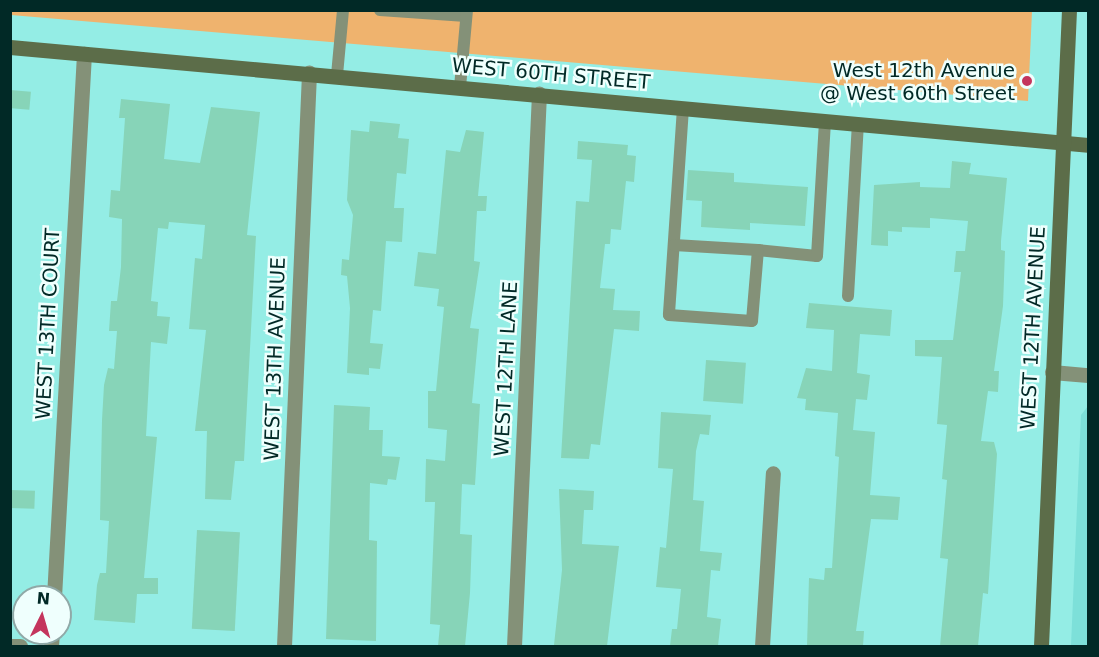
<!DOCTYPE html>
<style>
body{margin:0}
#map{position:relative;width:1099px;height:657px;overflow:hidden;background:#94ede5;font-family:"DejaVu Sans",sans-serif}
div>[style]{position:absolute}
.built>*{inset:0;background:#7de0d9}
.green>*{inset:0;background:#efb36e}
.building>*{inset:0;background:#87d4b8;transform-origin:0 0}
.lane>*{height:12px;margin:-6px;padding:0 6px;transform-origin:6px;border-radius:6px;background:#849178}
.street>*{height:15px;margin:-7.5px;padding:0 7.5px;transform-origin:7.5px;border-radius:7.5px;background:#849178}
.secondary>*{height:15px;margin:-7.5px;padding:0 7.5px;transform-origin:7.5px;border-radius:7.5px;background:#5c6d49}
.dots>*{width:16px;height:16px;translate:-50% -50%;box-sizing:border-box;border:3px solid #effffd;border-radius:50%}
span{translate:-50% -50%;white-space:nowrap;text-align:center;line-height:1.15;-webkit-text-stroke:5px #effffd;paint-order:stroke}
.poi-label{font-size:20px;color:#012926}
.right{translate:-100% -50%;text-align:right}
.street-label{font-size:20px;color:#012926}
.frame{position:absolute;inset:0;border:12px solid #012926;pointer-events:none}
.north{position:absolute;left:12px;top:585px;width:60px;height:60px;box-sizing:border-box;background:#effffd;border:2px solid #90a9a7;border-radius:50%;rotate:5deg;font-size:16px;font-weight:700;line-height:24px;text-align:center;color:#012926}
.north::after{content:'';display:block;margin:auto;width:21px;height:27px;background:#c4355d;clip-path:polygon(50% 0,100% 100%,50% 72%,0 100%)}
</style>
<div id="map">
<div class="built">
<i style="clip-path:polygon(1088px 406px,1088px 646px,1071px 646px,1081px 415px)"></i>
</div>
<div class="green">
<i style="clip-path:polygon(10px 11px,1032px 11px,1028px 101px,11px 15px)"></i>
</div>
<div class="building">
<i style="left:10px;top:90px;width:21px;height:18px;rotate:5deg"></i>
<i style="clip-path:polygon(121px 99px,170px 104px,164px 159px,200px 163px,211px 107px,260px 112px,247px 235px,256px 236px,244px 461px,235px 461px,231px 500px,205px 499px,207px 431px,195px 431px,206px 330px,189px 329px,195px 258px,202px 259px,205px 225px,169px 222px,168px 229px,158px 228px,151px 301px,158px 302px,157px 316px,170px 317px,167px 344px,151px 342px,146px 436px,157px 437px,144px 578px,158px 578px,158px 594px,137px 594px,135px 623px,94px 620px,97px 585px,100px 573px,106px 573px,109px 521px,100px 520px,102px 420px,104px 385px,108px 368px,114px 369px,117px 331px,109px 331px,111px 301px,117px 301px,121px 267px,122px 219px,109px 217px,111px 190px,120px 191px,125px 118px,119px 118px)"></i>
<i style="clip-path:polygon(370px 121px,400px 124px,398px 138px,409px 139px,406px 174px,397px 173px,394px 208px,404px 208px,402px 242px,386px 241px,381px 311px,373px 310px,370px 343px,383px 344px,380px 369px,369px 368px,369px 375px,347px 373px,350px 308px,347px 276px,341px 275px,342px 259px,349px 260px,353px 215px,347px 200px,351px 130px,369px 132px)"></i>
<i style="clip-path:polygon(466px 130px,484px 132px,478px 196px,487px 196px,486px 211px,477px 211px,474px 261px,480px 262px,470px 328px,479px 329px,472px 403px,480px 404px,475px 485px,462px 484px,460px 534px,472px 535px,470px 593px,465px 646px,438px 646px,440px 625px,430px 624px,435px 502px,425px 502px,426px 459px,445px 461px,447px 430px,428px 428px,428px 391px,436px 391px,444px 307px,437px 306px,439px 289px,414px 286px,418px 252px,436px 254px,446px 150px,460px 152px)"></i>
<i style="clip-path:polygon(578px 141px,628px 145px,627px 155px,636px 156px,634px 182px,626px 181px,621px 230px,611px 229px,610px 244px,605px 244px,600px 288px,615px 289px,613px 310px,640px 311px,639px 331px,614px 329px,600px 445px,591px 444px,589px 459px,561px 458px,576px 201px,589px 202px,592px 160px,577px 159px)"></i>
<i style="clip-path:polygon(952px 161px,971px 163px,969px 174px,1007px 178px,1001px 241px,1001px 250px,1005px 251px,1003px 306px,994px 371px,999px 371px,998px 392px,988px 391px,981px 441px,994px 442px,997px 454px,988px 594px,983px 593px,978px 646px,940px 646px,948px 559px,940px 558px,947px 480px,942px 479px,947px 425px,937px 424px,942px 357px,915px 356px,915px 340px,953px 340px,961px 272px,954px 272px,956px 251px,965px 251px,968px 221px,930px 218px,930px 228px,902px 227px,902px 232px,888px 231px,888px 246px,871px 245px,874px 185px,920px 182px,920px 187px,950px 188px)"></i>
<i style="clip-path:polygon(688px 170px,734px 173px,734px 182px,808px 187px,805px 226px,750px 223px,750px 230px,701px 227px,702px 201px,686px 200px)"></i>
<i style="clip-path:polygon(809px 303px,892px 310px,890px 336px,860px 334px,857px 373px,870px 375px,867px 400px,856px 399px,853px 430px,875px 432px,870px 495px,900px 497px,898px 520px,871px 519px,856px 631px,864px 631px,863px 646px,807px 646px,809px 578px,824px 580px,825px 568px,832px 568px,839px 457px,835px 456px,838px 413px,805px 410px,806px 399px,797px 398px,806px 368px,832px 371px,834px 330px,806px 328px)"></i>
<i style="left:706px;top:360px;width:40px;height:41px;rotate:4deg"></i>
<i style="clip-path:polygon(334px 405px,370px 407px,369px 430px,383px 430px,382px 456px,400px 457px,396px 480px,388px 479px,387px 485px,370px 483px,369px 540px,377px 541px,376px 641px,326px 639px)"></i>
<i style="clip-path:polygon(661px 412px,711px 415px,709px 435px,700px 434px,696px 451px,693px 500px,704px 501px,700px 551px,722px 553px,720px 571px,711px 570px,707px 617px,721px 619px,718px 646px,670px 646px,672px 629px,677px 629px,681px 589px,656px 587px,660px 547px,666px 548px,673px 469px,658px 468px)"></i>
<i style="clip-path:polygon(559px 489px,594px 491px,593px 510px,584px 510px,582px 544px,619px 546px,607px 646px,554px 645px,562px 570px)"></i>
<i style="left:10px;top:490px;width:25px;height:18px;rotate:2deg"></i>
<i style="left:197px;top:530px;width:43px;height:99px;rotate:3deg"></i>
</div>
<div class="lane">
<i style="left:380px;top:10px;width:86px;rotate:4deg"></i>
<i style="left:337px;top:75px;width:65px;rotate:-84.7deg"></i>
<i style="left:460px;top:87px;width:77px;rotate:-84.8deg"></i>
<i style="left:683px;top:108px;width:207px;rotate:93.9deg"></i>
<i style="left:669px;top:315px;width:83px;rotate:4.1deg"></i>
<i style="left:752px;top:321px;width:71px;rotate:-85.2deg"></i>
<i style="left:758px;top:250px;width:59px;rotate:5.8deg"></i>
<i style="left:817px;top:256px;width:135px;rotate:-86.6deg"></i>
<i style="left:674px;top:245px;width:84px;rotate:3.4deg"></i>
<i style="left:848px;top:296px;width:172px;rotate:-86.7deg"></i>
</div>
<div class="street">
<i style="left:1052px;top:372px;width:36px;rotate:5deg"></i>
<i style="left:54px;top:597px;width:544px;rotate:-86.84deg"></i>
<i style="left:10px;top:646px;width:10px"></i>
<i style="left:51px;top:646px;width:13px;rotate:-86deg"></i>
<i style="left:284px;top:646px;width:574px;rotate:-87.5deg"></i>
<i style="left:514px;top:646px;width:553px;rotate:-87.41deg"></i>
<i style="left:762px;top:646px;width:173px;rotate:-86.4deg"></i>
</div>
<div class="secondary">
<i style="left:10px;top:47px;width:1082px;rotate:5.19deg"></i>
<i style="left:1041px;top:646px;width:637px;rotate:-87.48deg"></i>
</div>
<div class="dots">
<i style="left:1027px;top:81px;background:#c4355d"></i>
</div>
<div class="poi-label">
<span class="right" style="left:1015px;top:82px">West 12th Avenue<br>@ West 60th Street</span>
</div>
<div class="street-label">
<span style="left:551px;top:74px;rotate:5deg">WEST 60TH STREET</span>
<span style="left:48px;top:324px;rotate:-87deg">WEST 13TH COURT</span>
<span style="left:1033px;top:328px;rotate:-87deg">WEST 12TH AVENUE</span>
<span style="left:275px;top:359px;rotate:-88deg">WEST 13TH AVENUE</span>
<span style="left:506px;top:369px;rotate:-87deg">WEST 12TH LANE</span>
</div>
<div class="frame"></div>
<div class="north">N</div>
</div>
